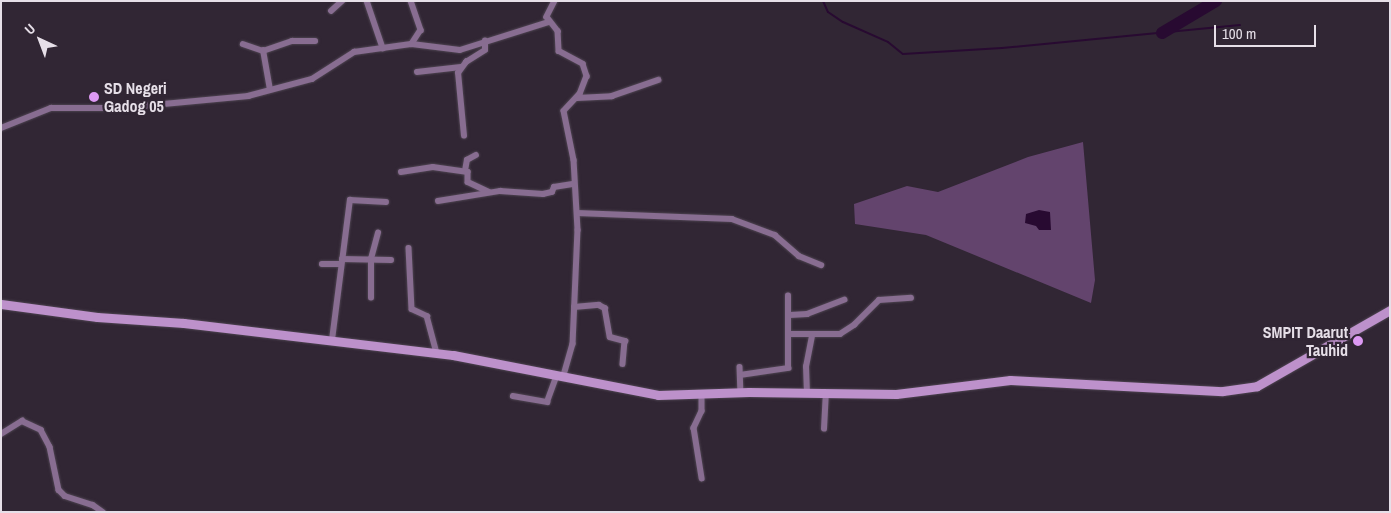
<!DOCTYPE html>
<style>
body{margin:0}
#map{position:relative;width:1391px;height:513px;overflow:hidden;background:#312634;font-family:"Archivo Narrow",sans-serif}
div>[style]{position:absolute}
.green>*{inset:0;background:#63446d}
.water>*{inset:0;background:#280a31}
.stream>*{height:2px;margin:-1px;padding:0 1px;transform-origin:1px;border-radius:1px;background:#280a31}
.river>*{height:12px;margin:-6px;padding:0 6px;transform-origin:6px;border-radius:6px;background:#280a31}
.roads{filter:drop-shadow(0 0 1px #4e4451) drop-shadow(0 0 1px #4e4451)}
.street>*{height:5.5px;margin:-2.75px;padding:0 2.75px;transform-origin:2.75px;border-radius:2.75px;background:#886d91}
.secondary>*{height:9px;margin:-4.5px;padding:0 4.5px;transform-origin:4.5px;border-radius:4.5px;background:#bd91cb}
.dots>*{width:14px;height:14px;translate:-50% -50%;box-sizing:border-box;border:2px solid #312634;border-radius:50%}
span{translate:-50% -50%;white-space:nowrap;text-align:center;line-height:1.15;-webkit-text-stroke:4.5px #312634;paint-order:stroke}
.poi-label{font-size:16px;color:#e6dfe8;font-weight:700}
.left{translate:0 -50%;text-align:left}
.right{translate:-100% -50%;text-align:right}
.frame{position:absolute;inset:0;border:2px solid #e6dfe8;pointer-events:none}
.north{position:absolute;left:15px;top:15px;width:50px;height:50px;-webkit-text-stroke:4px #312634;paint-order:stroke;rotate:317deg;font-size:14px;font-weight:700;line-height:20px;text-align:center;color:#e6dfe8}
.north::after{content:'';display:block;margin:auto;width:18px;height:22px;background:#e6dfe8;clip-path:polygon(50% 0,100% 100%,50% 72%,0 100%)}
.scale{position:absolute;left:1214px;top:25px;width:102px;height:22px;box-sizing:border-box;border:2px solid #e6dfe8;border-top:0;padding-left:6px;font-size:15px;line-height:18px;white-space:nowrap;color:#e6dfe8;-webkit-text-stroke:4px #312634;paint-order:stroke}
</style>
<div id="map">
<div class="green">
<i style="clip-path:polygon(1083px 142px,1095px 280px,1091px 303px,926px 235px,855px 224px,854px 204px,907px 186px,938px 192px,1028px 157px)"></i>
</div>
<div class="water">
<i style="clip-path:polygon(1039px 210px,1050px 212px,1051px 230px,1039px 230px,1036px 226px,1025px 223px,1026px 214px)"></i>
</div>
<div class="stream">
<i style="left:823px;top:1px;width:12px;rotate:66deg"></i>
<i style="left:828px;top:12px;width:18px;rotate:34deg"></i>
<i style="left:843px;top:22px;width:49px;rotate:24deg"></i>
<i style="left:888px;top:42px;width:19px;rotate:39deg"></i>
<i style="left:903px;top:54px;width:99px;rotate:-3.5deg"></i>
<i style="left:1002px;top:48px;width:239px;rotate:-5.5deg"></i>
</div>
<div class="river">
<i style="left:1162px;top:33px;width:63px;rotate:-30.7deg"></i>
</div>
<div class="roads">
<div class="street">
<i style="left:367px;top:1px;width:50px;rotate:71.2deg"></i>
<i style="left:411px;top:1px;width:31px;rotate:71deg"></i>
<i style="left:421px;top:30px;width:17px;rotate:123deg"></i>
<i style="left:555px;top:1px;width:18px;rotate:117deg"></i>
<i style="left:547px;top:17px;width:18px;rotate:52deg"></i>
<i style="left:558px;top:31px;width:20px;rotate:87deg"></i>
<i style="left:559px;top:51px;width:27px;rotate:28deg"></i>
<i style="left:583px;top:64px;width:13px;rotate:72deg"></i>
<i style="left:587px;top:76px;width:19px;rotate:111deg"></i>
<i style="left:580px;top:94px;width:23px;rotate:133deg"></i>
<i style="left:564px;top:111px;width:50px;rotate:78.5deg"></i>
<i style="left:574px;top:160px;width:70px;rotate:86.7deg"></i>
<i style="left:578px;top:230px;width:114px;rotate:92.5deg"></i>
<i style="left:573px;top:344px;width:35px;rotate:106deg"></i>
<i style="left:331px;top:11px;width:15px;rotate:-42deg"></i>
<i style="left:243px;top:44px;width:21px;rotate:19deg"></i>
<i style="left:417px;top:72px;width:44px;rotate:-6.5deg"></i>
<i style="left:270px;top:90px;width:40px;rotate:-100deg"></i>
<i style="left:263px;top:51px;width:31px;rotate:-19deg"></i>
<i style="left:292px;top:41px;width:23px"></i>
<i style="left:577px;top:98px;width:35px;rotate:-3deg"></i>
<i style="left:612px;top:96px;width:49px;rotate:-19.2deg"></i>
<i style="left:1px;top:128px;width:54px;rotate:-21.8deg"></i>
<i style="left:51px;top:108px;width:70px"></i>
<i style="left:121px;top:108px;width:128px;rotate:-5.4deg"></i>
<i style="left:248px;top:96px;width:66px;rotate:-14.9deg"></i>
<i style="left:312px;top:79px;width:50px;rotate:-32.7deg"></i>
<i style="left:354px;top:52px;width:59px;rotate:-7.9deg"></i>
<i style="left:412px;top:44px;width:48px;rotate:7.1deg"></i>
<i style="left:460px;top:50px;width:93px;rotate:-17.5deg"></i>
<i style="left:464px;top:136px;width:63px;rotate:-95.4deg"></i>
<i style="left:458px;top:73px;width:14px;rotate:-54deg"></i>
<i style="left:466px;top:62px;width:22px;rotate:-32deg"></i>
<i style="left:485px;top:50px;width:9px;rotate:-90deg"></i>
<i style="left:465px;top:171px;width:11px;rotate:-80deg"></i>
<i style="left:467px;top:160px;width:10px;rotate:-29deg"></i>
<i style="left:401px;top:172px;width:32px;rotate:-9deg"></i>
<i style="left:433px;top:167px;width:35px;rotate:8deg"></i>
<i style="left:468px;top:172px;width:10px;rotate:90deg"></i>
<i style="left:468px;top:182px;width:23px;rotate:25deg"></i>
<i style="left:438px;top:201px;width:63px;rotate:-9.2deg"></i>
<i style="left:500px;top:191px;width:43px;rotate:4deg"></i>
<i style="left:543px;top:194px;width:9px;rotate:-13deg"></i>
<i style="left:552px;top:192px;width:5px;rotate:-68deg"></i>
<i style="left:554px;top:187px;width:20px;rotate:-9deg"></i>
<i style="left:577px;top:213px;width:155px;rotate:2.2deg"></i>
<i style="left:732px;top:219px;width:46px;rotate:20.4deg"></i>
<i style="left:775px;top:235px;width:32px;rotate:41deg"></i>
<i style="left:799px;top:256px;width:24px;rotate:22deg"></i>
<i style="left:409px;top:248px;width:61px;rotate:87.2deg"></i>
<i style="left:412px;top:309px;width:17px;rotate:25deg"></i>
<i style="left:427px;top:316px;width:39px;rotate:75deg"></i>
<i style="left:342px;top:259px;width:49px;rotate:1.2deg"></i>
<i style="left:322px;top:264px;width:19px"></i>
<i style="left:371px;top:298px;width:39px;rotate:-90deg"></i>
<i style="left:371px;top:259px;width:27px;rotate:-75deg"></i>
<i style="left:574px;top:307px;width:25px;rotate:-5deg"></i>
<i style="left:599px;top:305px;width:7px;rotate:27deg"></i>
<i style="left:605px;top:308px;width:29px;rotate:80deg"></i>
<i style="left:610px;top:337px;width:16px;rotate:15deg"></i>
<i style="left:625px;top:341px;width:23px;rotate:95deg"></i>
<i style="left:790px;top:315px;width:17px;rotate:-3deg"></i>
<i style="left:807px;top:314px;width:40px;rotate:-21deg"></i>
<i style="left:790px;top:334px;width:50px"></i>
<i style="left:840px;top:334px;width:17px;rotate:-33deg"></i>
<i style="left:854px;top:325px;width:35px;rotate:-45deg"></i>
<i style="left:879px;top:300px;width:32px;rotate:-4deg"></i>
<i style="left:332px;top:340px;width:141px;rotate:-82.7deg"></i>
<i style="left:350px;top:200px;width:36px;rotate:3deg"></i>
<i style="left:740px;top:367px;width:25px;rotate:88deg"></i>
<i style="left:740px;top:375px;width:49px;rotate:-8.3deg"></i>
<i style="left:788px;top:368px;width:72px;rotate:-90deg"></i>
<i style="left:702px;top:394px;width:17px;rotate:90deg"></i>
<i style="left:702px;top:411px;width:19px;rotate:115deg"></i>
<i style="left:694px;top:428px;width:51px;rotate:80.9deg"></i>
<i style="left:807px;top:394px;width:27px;rotate:-92deg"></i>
<i style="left:806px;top:367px;width:33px;rotate:-79deg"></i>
<i style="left:513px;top:396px;width:35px;rotate:10deg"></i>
<i style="left:547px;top:402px;width:27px;rotate:-70deg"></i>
<i style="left:824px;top:429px;width:34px;rotate:-87deg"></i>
<i style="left:1px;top:434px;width:25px;rotate:-32deg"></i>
<i style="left:22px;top:421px;width:21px;rotate:25deg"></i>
<i style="left:41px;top:430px;width:19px;rotate:62deg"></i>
<i style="left:50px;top:447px;width:44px;rotate:78.2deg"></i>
<i style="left:59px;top:490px;width:8px;rotate:45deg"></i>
<i style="left:65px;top:496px;width:29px;rotate:18deg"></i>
<i style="left:93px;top:505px;width:12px;rotate:35deg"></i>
</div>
<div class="secondary">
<i style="left:1px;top:304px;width:97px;rotate:7.7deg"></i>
<i style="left:97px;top:317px;width:87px;rotate:3.9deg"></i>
<i style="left:184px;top:323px;width:271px;rotate:6.8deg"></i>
<i style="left:453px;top:355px;width:209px;rotate:11deg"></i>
<i style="left:658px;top:395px;width:91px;rotate:-1.9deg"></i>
<i style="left:749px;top:392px;width:147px;rotate:0.8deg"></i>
<i style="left:896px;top:394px;width:115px;rotate:-7deg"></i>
<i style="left:1010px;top:380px;width:213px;rotate:3deg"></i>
<i style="left:1223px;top:391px;width:34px;rotate:-8deg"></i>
<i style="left:1257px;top:386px;width:153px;rotate:-29.7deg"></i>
</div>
</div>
<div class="dots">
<i style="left:94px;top:97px;background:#dd99f3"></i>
<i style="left:1358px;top:341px;background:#dd99f3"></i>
</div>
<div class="poi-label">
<span class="left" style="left:104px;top:97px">SD Negeri<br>Gadog 05</span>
<span class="right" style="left:1348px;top:341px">SMPIT Daarut<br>Tauhid</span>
</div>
<div class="frame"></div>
<div class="north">U</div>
<div class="scale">100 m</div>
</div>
